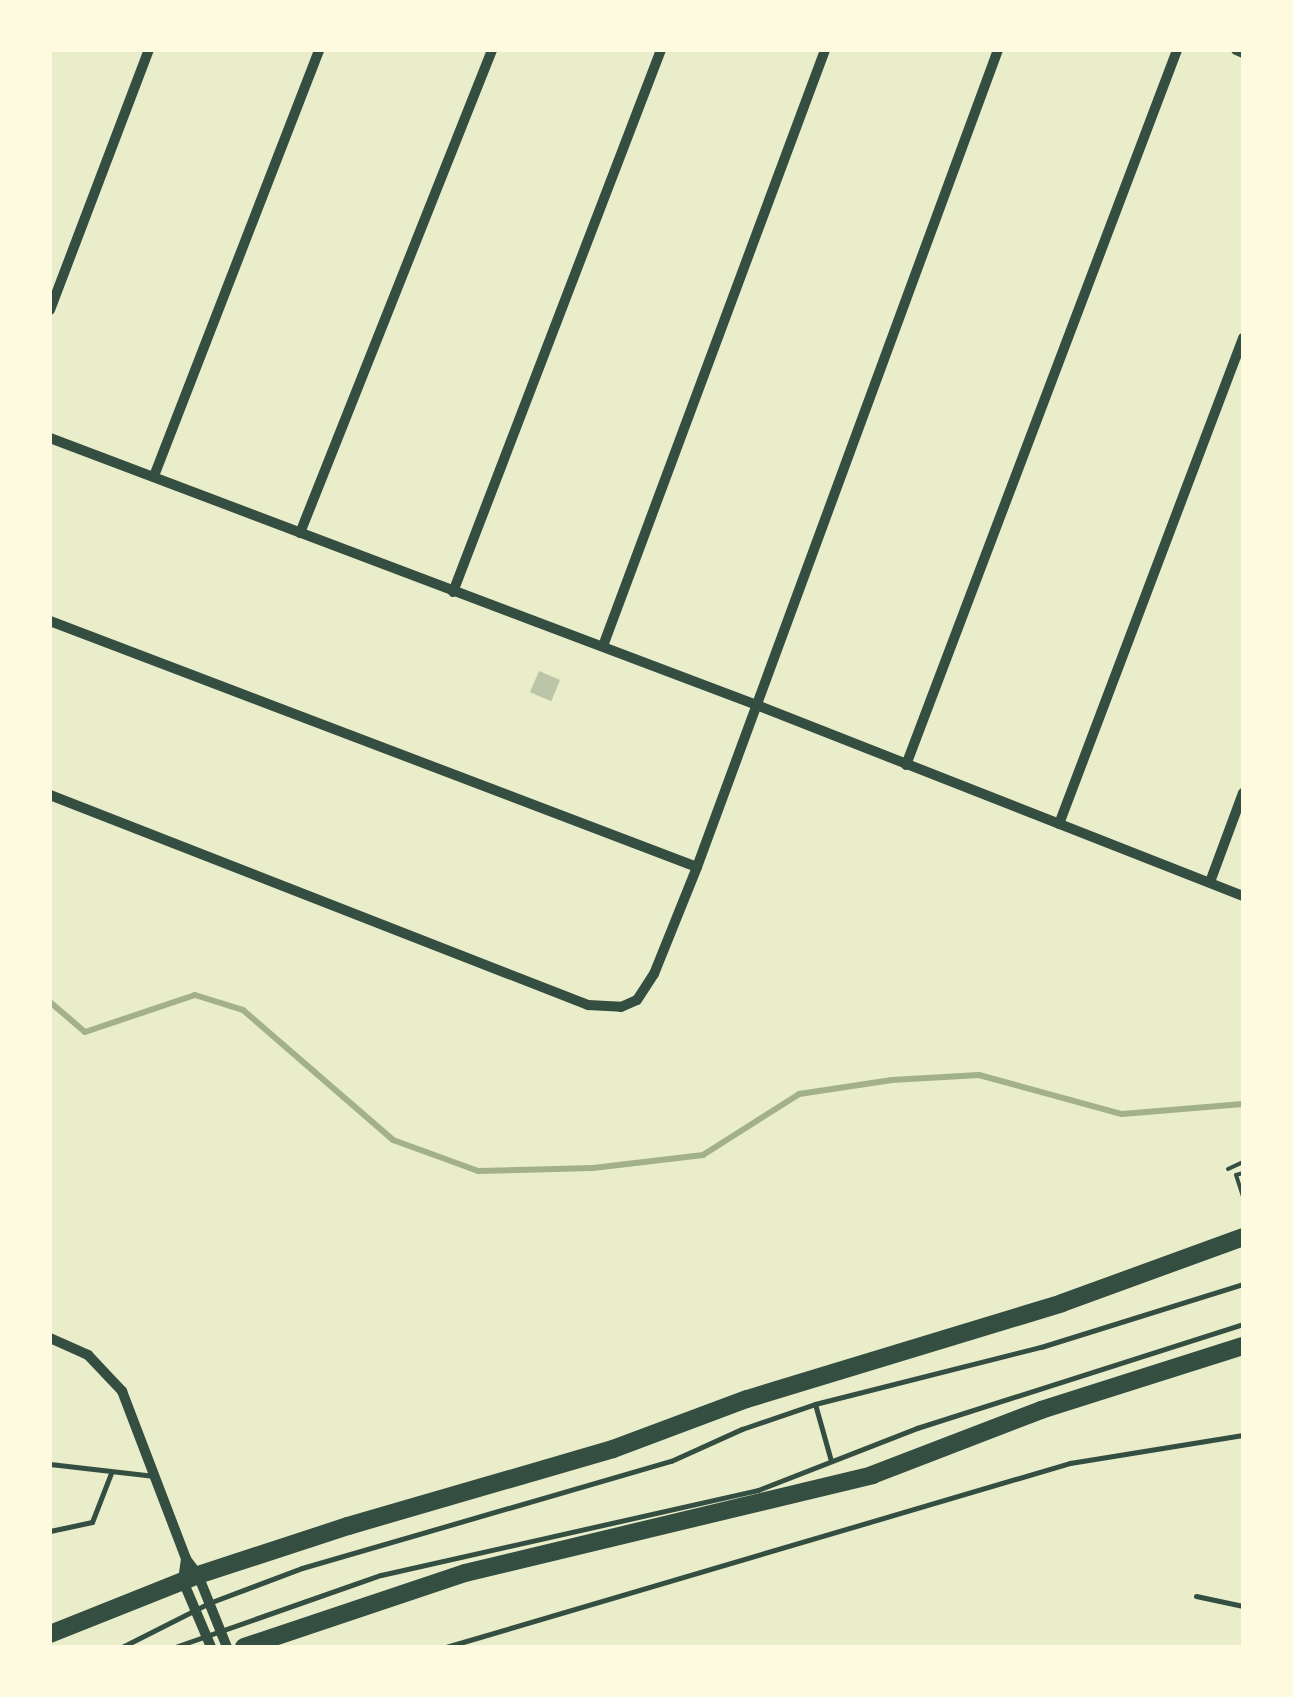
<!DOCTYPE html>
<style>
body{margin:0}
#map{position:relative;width:1293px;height:1697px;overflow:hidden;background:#e9edc9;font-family:Figtree,sans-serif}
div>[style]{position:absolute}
.stream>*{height:6px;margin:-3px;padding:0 3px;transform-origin:3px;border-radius:3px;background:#a3b18a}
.building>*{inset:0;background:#bcc5a7;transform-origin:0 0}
.path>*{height:4px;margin:-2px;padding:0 2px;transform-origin:2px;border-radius:2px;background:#344e41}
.service>*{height:5px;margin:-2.5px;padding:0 2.5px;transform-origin:2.5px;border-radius:2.5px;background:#344e41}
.minor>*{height:10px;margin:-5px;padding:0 5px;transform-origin:5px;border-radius:5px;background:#344e41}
.primary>*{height:18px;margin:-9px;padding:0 9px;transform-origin:9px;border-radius:9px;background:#344e41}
span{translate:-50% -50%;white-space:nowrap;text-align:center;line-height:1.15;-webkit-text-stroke:9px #fefae0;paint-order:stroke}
.frame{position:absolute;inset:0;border:52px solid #fefae0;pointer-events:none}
</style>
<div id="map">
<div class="stream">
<i style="left:50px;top:1002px;width:46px;rotate:40.6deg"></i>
<i style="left:85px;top:1032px;width:116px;rotate:-18.6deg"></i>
<i style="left:195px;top:995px;width:50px;rotate:17.4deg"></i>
<i style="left:243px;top:1010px;width:198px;rotate:40.9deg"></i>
<i style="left:393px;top:1140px;width:90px;rotate:20deg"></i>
<i style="left:478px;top:1171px;width:115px;rotate:-1.5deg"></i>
<i style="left:593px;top:1168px;width:111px;rotate:-6.7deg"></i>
<i style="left:703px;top:1155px;width:114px;rotate:-32.4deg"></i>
<i style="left:799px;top:1094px;width:94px;rotate:-8.6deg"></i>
<i style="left:892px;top:1080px;width:87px;rotate:-3.3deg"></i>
<i style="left:979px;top:1075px;width:148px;rotate:15.3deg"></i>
<i style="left:1122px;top:1114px;width:121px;rotate:-4.7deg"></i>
</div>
<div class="building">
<i style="left:539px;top:671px;width:23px;height:23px;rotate:23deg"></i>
</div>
<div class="path">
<i style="left:1228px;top:1169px;width:17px;rotate:-25deg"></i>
<i style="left:1243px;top:1173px;width:7px;rotate:164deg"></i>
<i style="left:1236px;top:1175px;width:22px;rotate:72deg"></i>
</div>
<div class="service">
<i style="left:815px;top:1404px;width:59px;rotate:74.3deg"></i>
<i style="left:50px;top:1464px;width:105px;rotate:6.6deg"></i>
<i style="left:50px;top:1531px;width:43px;rotate:-12.1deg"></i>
<i style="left:92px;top:1522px;width:53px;rotate:-68.8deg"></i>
<i style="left:1196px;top:1596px;width:48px;rotate:12deg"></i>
<i style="left:122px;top:1647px;width:97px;rotate:-26.8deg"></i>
<i style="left:209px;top:1603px;width:99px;rotate:-20.6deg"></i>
<i style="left:302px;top:1568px;width:384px;rotate:-16.2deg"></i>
<i style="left:671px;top:1461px;width:78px;rotate:-24.3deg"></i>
<i style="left:742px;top:1429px;width:77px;rotate:-18.9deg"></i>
<i style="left:815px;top:1404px;width:233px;rotate:-14.2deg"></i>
<i style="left:1041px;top:1347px;width:212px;rotate:-17.3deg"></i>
<i style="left:175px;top:1647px;width:218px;rotate:-19.3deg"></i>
<i style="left:381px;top:1575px;width:386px;rotate:-12.7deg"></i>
<i style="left:758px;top:1490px;width:171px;rotate:-21.3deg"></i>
<i style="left:917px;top:1428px;width:342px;rotate:-17.7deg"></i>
<i style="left:446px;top:1647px;width:651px;rotate:-16.43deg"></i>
<i style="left:1070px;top:1463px;width:175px;rotate:-9.2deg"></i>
</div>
<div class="minor">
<i style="left:1236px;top:50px;width:8px;rotate:23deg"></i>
<i style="left:50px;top:310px;width:278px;rotate:-69.2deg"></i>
<i style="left:50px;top:438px;width:753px;rotate:20.7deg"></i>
<i style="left:754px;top:704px;width:525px;rotate:21.44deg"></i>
<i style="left:154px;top:476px;width:457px;rotate:-68.8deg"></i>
<i style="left:300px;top:533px;width:520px;rotate:-68.32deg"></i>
<i style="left:453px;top:592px;width:581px;rotate:-69.01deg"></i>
<i style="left:50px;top:621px;width:692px;rotate:20.82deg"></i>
<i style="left:603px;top:646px;width:636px;rotate:-69.57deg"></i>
<i style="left:906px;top:765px;width:765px;rotate:-69.24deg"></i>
<i style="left:50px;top:795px;width:578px;rotate:21.32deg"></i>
<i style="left:588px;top:1005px;width:33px;rotate:3deg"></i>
<i style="left:621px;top:1007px;width:17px;rotate:-24deg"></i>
<i style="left:637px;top:1000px;width:31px;rotate:-57deg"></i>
<i style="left:654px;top:974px;width:115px;rotate:-68.1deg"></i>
<i style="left:697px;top:867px;width:871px;rotate:-69.78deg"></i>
<i style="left:1059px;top:824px;width:520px;rotate:-69.26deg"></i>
<i style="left:1210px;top:882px;width:95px;rotate:-69.7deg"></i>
<i style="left:50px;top:1338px;width:42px;rotate:24.1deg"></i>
<i style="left:88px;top:1355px;width:50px;rotate:46.6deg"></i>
<i style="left:122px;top:1391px;width:180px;rotate:69.1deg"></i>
<i style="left:186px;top:1559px;width:20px;rotate:53deg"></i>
<i style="left:198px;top:1575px;width:78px;rotate:68.1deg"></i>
<i style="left:186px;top:1559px;width:22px;rotate:98deg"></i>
<i style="left:183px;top:1581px;width:72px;rotate:67deg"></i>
</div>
<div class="primary">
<i style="left:50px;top:1634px;width:159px;rotate:-21.7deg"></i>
<i style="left:198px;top:1575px;width:158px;rotate:-18.1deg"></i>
<i style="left:348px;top:1526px;width:276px;rotate:-16.2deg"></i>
<i style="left:613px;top:1449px;width:143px;rotate:-20.5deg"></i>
<i style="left:747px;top:1399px;width:329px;rotate:-16.9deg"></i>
<i style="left:1062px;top:1303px;width:193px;rotate:-20deg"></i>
<i style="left:244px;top:1647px;width:233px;rotate:-18.5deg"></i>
<i style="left:465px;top:1573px;width:419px;rotate:-13.5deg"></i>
<i style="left:872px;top:1475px;width:181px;rotate:-21deg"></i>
<i style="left:1041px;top:1410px;width:212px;rotate:-17.6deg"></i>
</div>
<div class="frame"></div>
</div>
